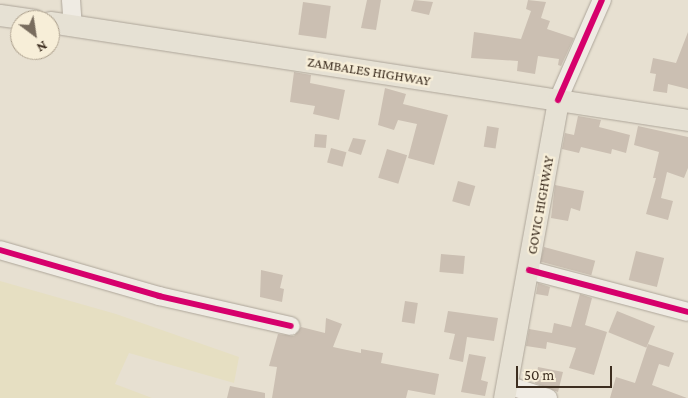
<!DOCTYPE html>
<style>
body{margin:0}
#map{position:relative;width:688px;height:398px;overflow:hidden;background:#e7e0d1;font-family:"Crimson Pro",serif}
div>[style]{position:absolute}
.farmland>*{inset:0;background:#e6dfc2}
.building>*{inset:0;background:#cbbfb2;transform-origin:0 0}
.roads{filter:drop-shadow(0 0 1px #ada599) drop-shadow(0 0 1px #ada599)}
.minor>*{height:18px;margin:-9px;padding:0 9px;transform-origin:9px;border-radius:9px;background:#efebe3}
.major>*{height:21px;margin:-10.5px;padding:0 10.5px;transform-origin:10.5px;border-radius:10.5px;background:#e6e1d4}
.cycleway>*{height:6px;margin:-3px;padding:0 3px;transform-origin:3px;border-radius:3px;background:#d6006c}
span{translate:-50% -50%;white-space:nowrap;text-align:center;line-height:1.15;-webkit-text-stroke:4.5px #f7eed8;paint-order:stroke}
.street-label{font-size:14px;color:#3d2e20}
.north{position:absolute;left:10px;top:10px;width:50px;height:50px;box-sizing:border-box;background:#f7eed8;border:1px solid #ada18e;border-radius:50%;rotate:149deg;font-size:14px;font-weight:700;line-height:20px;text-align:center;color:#3d2e20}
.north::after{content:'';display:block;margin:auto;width:18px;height:22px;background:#786c5e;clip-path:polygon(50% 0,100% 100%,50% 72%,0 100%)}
.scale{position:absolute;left:516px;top:366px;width:96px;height:22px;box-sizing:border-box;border:2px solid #3d2e20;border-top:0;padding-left:6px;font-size:15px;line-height:18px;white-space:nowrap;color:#3d2e20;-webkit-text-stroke:4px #f7eed8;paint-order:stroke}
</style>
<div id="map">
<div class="farmland">
<i style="clip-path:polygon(0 281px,116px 314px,239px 357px,234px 383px,129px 353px,115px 384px,152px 398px,0 398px)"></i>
</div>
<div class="building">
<i style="clip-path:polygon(367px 0,381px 0,376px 30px,361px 28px)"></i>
<i style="clip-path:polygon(414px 0,433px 2px,429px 15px,411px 11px)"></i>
<i style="clip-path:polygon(528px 0,546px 2px,541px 18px,550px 21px,547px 29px,574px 38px,561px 66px,558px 65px,559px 59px,538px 56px,535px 74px,517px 71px,518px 61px,471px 58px,474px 32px,521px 39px,531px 11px,526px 9px)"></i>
<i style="left:303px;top:2px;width:28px;height:33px;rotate:8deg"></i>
<i style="clip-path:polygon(688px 32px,688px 89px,668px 84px,667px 93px,653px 91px,656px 74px,650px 73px,653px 58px,676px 63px)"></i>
<i style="clip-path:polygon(294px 72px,311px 75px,310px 83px,345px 90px,339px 120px,313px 114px,315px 106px,290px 102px)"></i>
<i style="clip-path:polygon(385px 88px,406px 94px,403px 104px,448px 115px,434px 165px,408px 158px,417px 124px,398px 120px,394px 130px,378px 125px)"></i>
<i style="clip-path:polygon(578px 116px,601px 120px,599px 127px,630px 135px,626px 153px,612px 149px,611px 154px,581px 147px,579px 153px,562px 149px,565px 133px,574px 135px)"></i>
<i style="left:487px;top:126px;width:12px;height:21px;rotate:9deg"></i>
<i style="clip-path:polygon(638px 126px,688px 137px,688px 168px,684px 178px,667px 172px,661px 198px,673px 201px,668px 220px,646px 214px,656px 178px,653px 178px,659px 152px,634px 145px)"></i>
<i style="left:315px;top:134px;width:12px;height:13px;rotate:5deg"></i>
<i style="clip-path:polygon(353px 138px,366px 140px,361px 155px,348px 151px)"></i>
<i style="left:331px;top:148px;width:16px;height:15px;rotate:15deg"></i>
<i style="left:387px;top:149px;width:21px;height:30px;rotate:17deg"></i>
<i style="left:458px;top:181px;width:18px;height:21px;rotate:16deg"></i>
<i style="clip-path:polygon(555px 185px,584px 191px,580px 211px,571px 208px,568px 221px,551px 218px)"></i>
<i style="left:544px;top:247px;width:53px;height:15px;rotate:15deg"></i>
<i style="left:636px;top:251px;width:29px;height:30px;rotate:14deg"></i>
<i style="left:441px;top:254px;width:24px;height:18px;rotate:5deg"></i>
<i style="clip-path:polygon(261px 270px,283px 275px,280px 288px,284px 289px,282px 302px,260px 297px)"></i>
<i style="clip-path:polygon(538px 283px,550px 287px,548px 296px,536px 294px)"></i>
<i style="clip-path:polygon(580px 294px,592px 298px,585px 325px,607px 332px,594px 375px,569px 368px,576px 348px,547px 342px,546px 349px,526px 346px,529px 329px,552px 333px,554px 323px,571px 327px)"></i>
<i style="left:405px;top:301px;width:13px;height:21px;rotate:9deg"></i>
<i style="clip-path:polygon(448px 311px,498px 318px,494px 341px,467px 337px,463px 362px,449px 359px,455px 334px,444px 332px)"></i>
<i style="left:617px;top:311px;width:41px;height:23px;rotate:22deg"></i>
<i style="clip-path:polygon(326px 318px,342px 324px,333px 347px,361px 353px,361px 349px,383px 353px,381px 363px,439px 374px,435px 395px,408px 390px,406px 398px,272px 398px,277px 367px,269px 366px,278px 334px,294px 336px,301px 327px,325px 333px)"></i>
<i style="clip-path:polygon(648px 344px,674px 353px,669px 367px,659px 364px,652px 385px,687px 398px,610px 398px,616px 377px,635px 383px)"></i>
<i style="clip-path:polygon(469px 354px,486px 357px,481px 380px,488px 382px,485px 396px,461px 392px)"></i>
<i style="clip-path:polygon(538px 367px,563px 372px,558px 392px,535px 383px)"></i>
<i style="clip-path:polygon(230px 386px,265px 393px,265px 398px,227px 398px)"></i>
</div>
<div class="roads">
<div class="minor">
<i style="left:71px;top:0;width:26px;rotate:86deg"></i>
<i style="left:558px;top:100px;width:109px;rotate:-66.3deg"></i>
<i style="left:0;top:250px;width:166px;rotate:16.1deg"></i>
<i style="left:159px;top:296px;width:135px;rotate:12.8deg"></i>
<i style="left:529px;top:270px;width:164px;rotate:14.8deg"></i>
<i style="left:507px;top:385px;width:43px;rotate:17.6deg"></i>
</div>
<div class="major">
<i style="left:0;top:15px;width:35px;rotate:8deg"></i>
<i style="left:50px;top:22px;width:645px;rotate:8.73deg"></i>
<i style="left:504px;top:398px;width:303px;rotate:-79.7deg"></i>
</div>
</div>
<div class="cycleway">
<i style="left:558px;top:100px;width:109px;rotate:-66.3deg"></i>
<i style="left:0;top:250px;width:166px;rotate:16.1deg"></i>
<i style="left:159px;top:296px;width:135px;rotate:12.8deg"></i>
<i style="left:529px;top:270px;width:164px;rotate:14.8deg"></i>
</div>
<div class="street-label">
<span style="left:369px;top:71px;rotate:9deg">ZAMBALES HIGHWAY</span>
<span style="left:540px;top:205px;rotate:-80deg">GOVIC HIGHWAY</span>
</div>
<div class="north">N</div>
<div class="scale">50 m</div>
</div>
